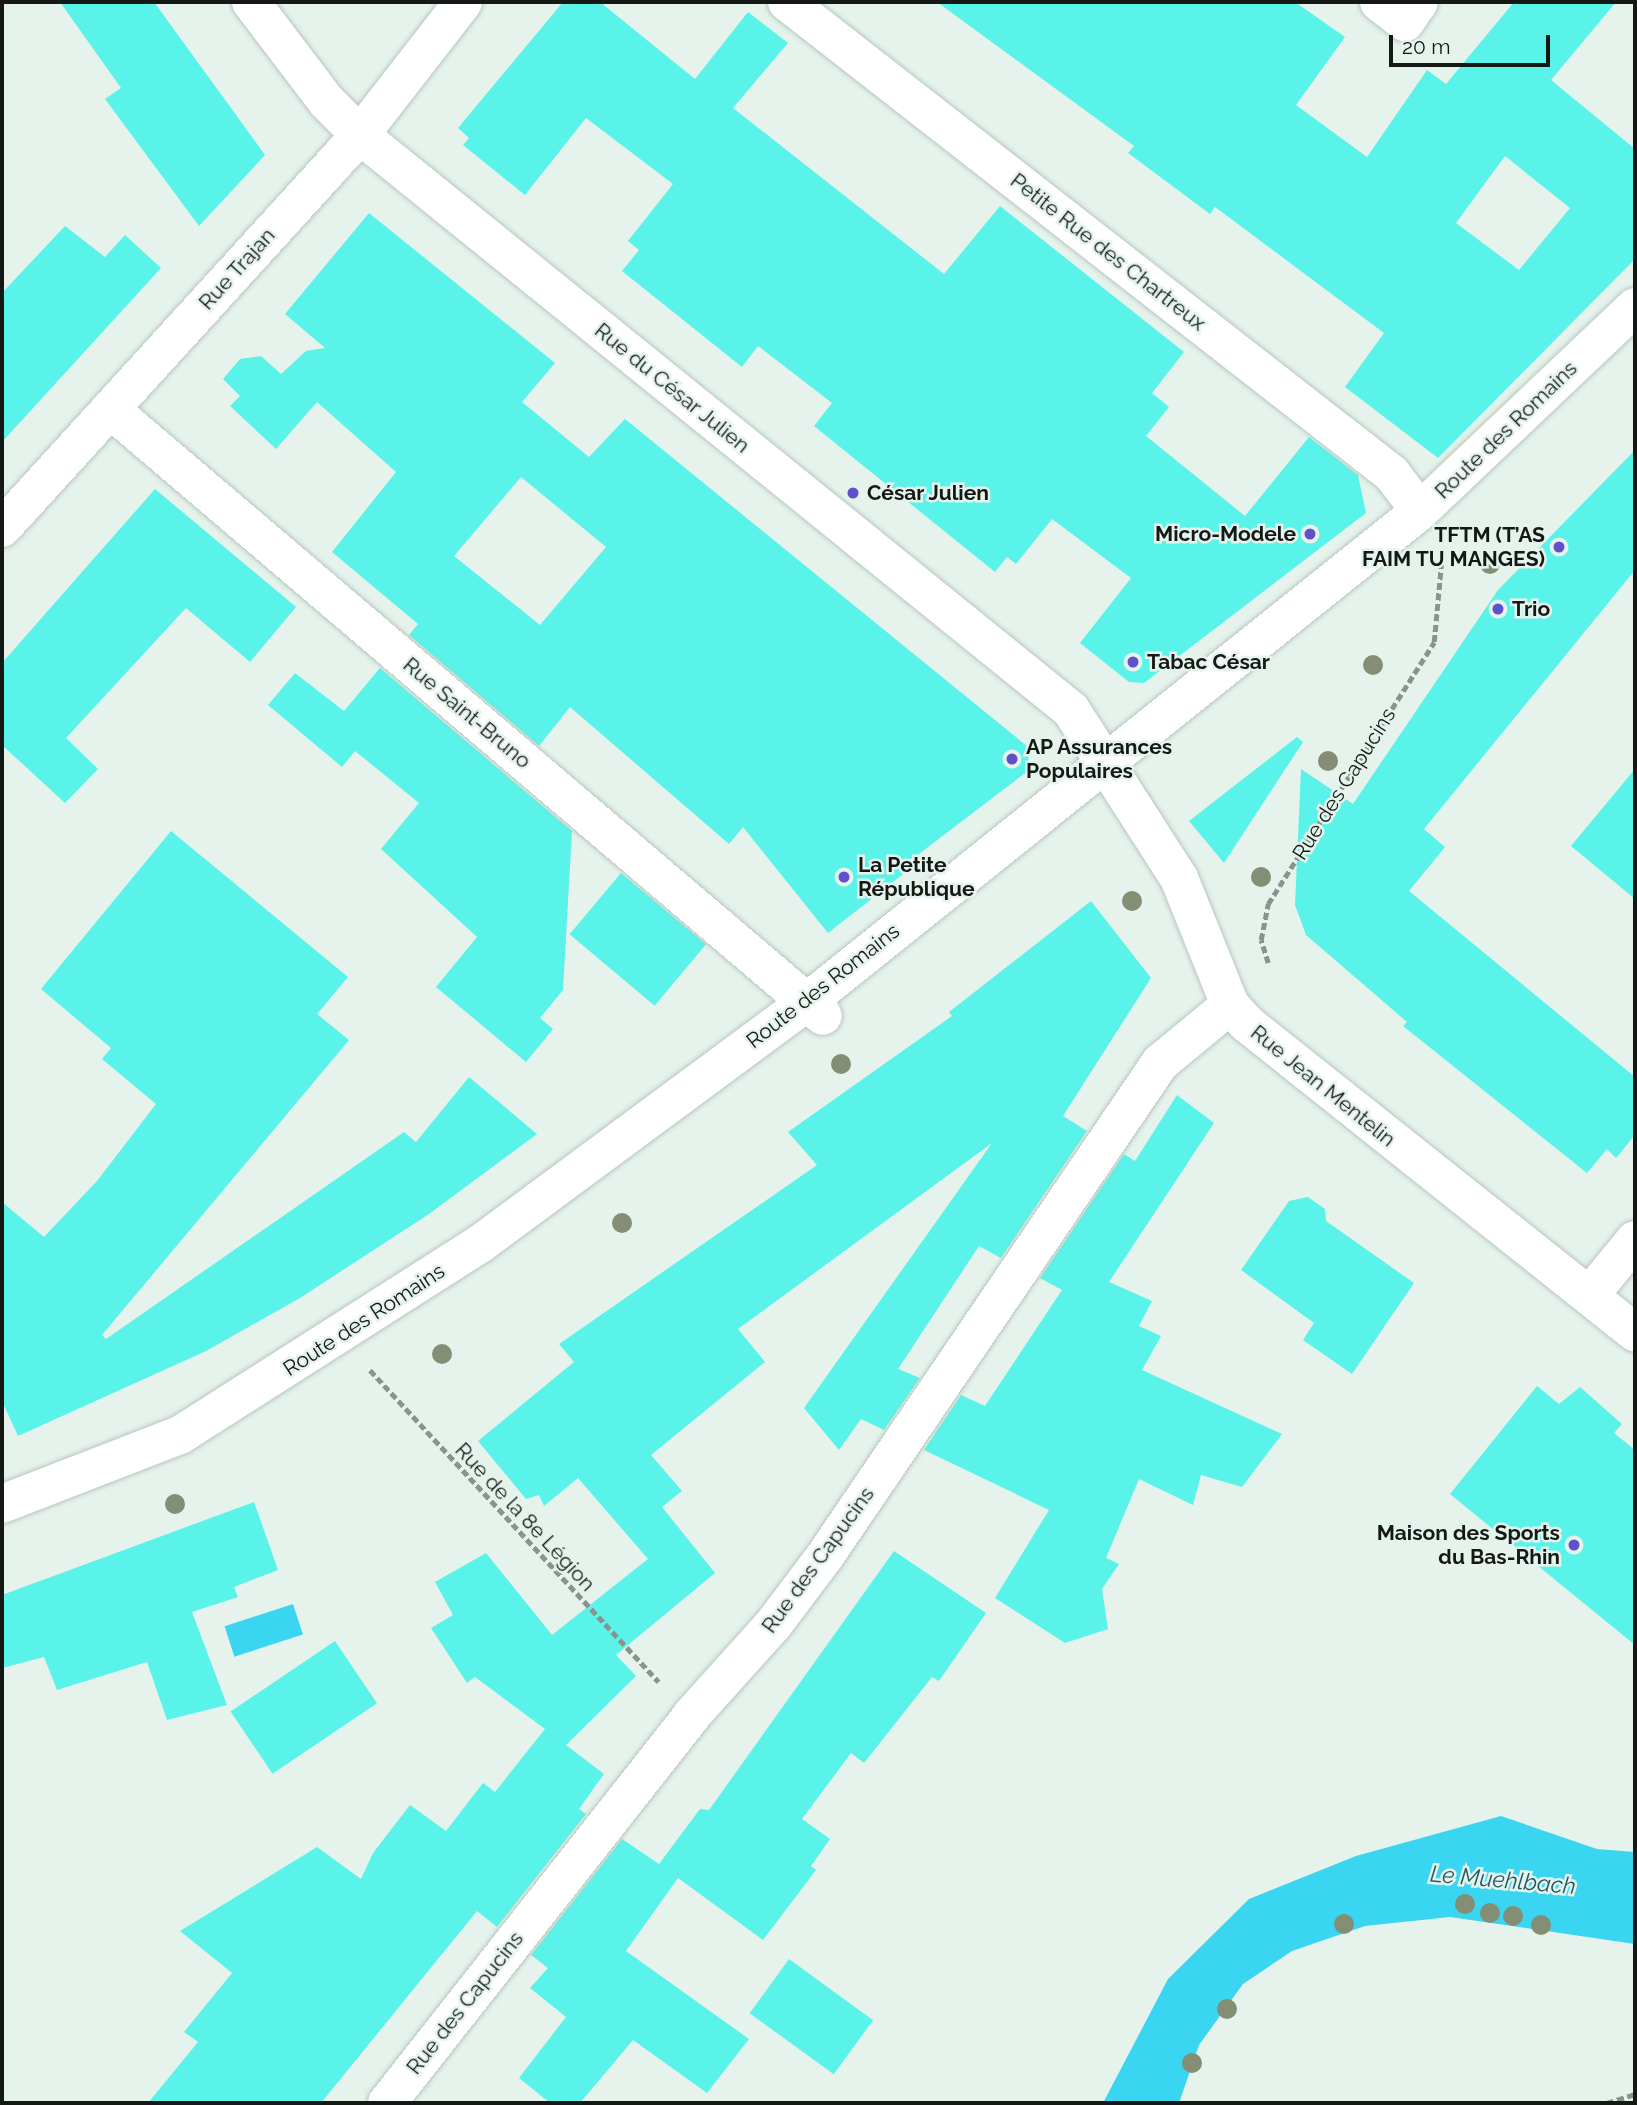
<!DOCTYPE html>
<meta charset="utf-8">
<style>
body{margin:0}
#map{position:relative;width:1637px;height:2105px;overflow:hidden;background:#e5f3ec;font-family:Raleway,sans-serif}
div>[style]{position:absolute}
.water>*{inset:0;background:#3ad6f1;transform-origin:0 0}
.building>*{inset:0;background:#5af3e9;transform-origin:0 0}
.path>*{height:4.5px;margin-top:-2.25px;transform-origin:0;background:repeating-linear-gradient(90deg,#8a948f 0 7px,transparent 0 10.5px)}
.roads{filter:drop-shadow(0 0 2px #b8c6bf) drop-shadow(0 0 2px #b8c6bf)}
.minor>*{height:38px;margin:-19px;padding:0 19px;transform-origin:19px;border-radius:19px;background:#fff}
.major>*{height:38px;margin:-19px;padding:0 19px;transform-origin:19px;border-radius:19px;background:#fff}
.trees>*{width:20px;height:20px;margin:-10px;border-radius:50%;background:#848e74}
.dots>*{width:19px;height:19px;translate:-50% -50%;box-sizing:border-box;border:4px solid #e5f3ec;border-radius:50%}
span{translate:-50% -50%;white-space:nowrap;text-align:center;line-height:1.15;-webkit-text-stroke:5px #e5f3ec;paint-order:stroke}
.street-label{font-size:21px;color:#141916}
.poi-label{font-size:21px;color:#141916;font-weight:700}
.left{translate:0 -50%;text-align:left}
.right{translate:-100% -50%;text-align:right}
.water-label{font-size:23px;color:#1f5b67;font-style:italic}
.frame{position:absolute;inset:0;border:4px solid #141916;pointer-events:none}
.scale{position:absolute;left:1389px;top:35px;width:161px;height:32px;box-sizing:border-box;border:4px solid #141916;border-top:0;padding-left:9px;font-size:21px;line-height:24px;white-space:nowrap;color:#141916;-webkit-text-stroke:5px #e5f3ec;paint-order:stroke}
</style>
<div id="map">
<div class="water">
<i style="left:293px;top:1604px;width:32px;height:72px;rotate:72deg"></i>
<i style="clip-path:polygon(1501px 1816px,1597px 1849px,1635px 1852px,1635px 1944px,1450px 1917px,1365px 1926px,1292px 1951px,1243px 1984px,1199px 2045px,1179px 2103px,1103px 2103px,1168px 1979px,1249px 1899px,1356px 1856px)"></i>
</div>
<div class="building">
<i style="clip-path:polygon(60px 2px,154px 2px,265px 155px,199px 226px,105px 99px,121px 88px)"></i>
<i style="clip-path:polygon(563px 2px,600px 2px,695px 79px,748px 12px,788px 43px,733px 108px,944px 274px,1000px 206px,1184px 352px,1152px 393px,1169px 407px,1146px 436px,1245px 516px,1309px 437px,1358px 475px,1366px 513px,1144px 683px,1129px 682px,1080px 643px,1131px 578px,1052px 519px,1016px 564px,1007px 557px,995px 572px,814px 426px,832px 403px,758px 346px,742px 367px,622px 271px,639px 250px,628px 241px,673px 184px,586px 118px,525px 195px,463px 145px,469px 138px,458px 128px)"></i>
<i style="clip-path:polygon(evenodd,937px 2px,1295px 2px,1345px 37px,1296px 105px,1367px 157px,1427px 70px,1446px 84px,1514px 2px,1616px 2px,1551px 80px,1635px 149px,1635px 259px,1438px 458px,1345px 387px,1384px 333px,1215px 207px,1210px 214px,1128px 153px,1134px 146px,937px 2px,1505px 156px,1570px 208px,1519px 270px,1456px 223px,1505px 156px)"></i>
<i style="clip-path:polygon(evenodd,369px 213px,555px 363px,522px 402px,589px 457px,625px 419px,1028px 747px,1029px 770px,911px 860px,916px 864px,828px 933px,743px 827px,729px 844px,570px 707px,539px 746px,409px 635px,418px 624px,332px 552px,396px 472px,317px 402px,276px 449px,230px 406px,240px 396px,223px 379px,240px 359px,261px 356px,281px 374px,306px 351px,325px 348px,285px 314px,369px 213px,521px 477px,606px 547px,540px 625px,454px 556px,521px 477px)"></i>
<i style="clip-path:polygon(65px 226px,105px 257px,125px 235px,161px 268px,2px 442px,2px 293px)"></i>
<i style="clip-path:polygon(1635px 450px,1635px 570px,1424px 829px,1445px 847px,1409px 891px,1635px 1077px,1635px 1135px,1616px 1158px,1607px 1149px,1587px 1173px,1403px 1026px,1407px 1022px,1306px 935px,1295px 905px,1301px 769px,1353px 804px,1498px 590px)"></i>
<i style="clip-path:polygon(155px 489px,296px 607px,250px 662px,186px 608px,66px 738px,98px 769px,65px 803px,2px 745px,2px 663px)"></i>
<i style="clip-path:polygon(380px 668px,572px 831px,563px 990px,540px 1018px,553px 1029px,526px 1062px,436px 987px,477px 937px,381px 849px,419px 803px,355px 751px,342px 767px,268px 705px,295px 673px,344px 711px)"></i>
<i style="clip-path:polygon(1297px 737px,1303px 742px,1224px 863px,1189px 821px)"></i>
<i style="clip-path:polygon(1635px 769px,1635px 899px,1571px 846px)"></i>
<i style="clip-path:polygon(171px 831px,348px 977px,317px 1014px,349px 1040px,102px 1335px,106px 1339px,404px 1132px,416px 1142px,469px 1077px,537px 1134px,429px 1214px,300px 1298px,206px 1351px,18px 1436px,2px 1401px,2px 1202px,44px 1237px,97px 1181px,156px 1104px,102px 1059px,111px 1048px,41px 989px)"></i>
<i style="left:621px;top:873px;width:111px;height:80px;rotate:40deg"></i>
<i style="clip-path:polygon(1091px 901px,1151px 978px,1063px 1116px,1087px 1131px,1001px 1258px,979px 1246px,898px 1369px,920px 1378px,884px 1430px,861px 1419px,839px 1450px,804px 1408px,992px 1143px,738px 1329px,765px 1362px,651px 1455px,682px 1491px,662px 1507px,715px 1573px,616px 1655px,636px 1676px,566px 1745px,604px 1774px,579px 1809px,586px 1814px,497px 1927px,477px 1911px,321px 2103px,148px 2103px,198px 2042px,184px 2032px,232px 1973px,180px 1931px,317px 1847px,361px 1879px,373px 1853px,410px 1805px,446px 1831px,483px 1783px,495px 1792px,545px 1729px,475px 1677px,467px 1683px,431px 1628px,453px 1615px,435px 1582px,486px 1553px,552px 1635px,648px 1559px,578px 1478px,544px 1506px,539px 1495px,526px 1499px,478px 1441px,574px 1362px,559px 1344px,817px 1165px,788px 1132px,952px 1016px,949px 1012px)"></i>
<i style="clip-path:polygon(1177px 1095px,1214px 1123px,1109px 1282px,1152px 1301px,1139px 1326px,1161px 1336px,1142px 1370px,1282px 1434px,1242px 1487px,1201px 1475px,1193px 1505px,1139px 1479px,1106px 1558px,1119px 1564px,1102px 1589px,1108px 1629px,1065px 1643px,995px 1598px,1049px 1510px,924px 1450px,961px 1395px,985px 1406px,1062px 1290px,1040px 1278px,1124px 1154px,1135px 1161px)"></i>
<i style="clip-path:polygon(1308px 1197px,1325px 1209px,1326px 1221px,1414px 1283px,1352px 1374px,1303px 1340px,1314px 1323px,1241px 1270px,1289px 1201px)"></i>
<i style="clip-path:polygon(1537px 1386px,1559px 1404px,1580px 1387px,1622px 1424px,1614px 1433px,1635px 1450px,1635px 1645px,1450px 1494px)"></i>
<i style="clip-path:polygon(254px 1502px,278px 1570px,234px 1587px,238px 1597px,192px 1612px,227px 1705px,167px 1720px,147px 1662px,57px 1690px,44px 1657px,2px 1668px,2px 1595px)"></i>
<i style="clip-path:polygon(894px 1551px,986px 1613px,939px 1681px,932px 1677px,864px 1763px,851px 1753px,802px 1819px,830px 1839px,811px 1866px,816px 1870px,763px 1940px,678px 1878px,626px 1951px,749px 2039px,707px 2093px,633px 2040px,580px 2103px,550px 2103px,519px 2078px,566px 2017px,530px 1988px,548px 1968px,531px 1955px,622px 1839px,659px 1864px,700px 1809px,709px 1810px)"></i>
<i style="left:335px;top:1641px;width:75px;height:126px;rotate:56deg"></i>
<i style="left:789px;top:1959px;width:104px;height:67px;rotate:36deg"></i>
</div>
<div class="path">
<i style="left:1268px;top:963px;width:24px;rotate:-107deg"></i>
<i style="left:1261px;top:940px;width:37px;rotate:-79deg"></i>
<i style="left:1268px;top:904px;width:310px;rotate:-57.6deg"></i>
<i style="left:1434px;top:642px;width:86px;rotate:-84.7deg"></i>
<i style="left:370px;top:1370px;width:425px;rotate:47.2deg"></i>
<i style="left:1607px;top:2103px;width:29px;rotate:-18deg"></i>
</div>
<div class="roads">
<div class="minor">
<i style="left:251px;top:2px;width:126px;rotate:52.8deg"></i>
<i style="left:327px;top:102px;width:47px;rotate:45deg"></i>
<i style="left:360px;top:135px;width:914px;rotate:38.96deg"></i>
<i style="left:1071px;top:710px;width:200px;rotate:57.3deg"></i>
<i style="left:1179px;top:878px;width:137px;rotate:68.1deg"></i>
<i style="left:1230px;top:1005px;width:24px;rotate:48deg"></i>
<i style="left:1246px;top:1023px;width:497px;rotate:38.5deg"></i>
<i style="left:787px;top:2px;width:767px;rotate:37.96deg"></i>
<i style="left:1392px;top:474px;width:46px;rotate:52.9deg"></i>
<i style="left:1379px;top:2px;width:33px;rotate:38deg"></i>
<i style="left:1405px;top:22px;width:24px;rotate:-55deg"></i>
<i style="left:110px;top:409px;width:936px;rotate:40.41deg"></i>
<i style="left:2px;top:528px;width:532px;rotate:-47.67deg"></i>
<i style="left:360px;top:135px;width:168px;rotate:-52.2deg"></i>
<i style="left:1590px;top:1295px;width:71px;rotate:-50.7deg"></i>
<i style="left:387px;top:2103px;width:492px;rotate:-51.8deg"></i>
<i style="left:691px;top:1716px;width:122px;rotate:-48deg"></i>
<i style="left:773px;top:1625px;width:86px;rotate:-53deg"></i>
<i style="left:825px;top:1556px;width:596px;rotate:-55.8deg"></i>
<i style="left:1160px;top:1063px;width:91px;rotate:-39.6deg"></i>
</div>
<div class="major">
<i style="left:2px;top:1504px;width:191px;rotate:-21.2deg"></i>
<i style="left:180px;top:1435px;width:356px;rotate:-32.5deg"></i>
<i style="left:480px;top:1244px;width:407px;rotate:-36.5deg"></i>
<i style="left:807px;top:1002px;width:785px;rotate:-38.69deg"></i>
<i style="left:1420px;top:511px;width:296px;rotate:-43.5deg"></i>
</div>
</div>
<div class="trees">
<i style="left:1490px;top:564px"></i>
<i style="left:1373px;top:665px"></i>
<i style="left:1328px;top:761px"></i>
<i style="left:1261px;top:877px"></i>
<i style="left:1132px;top:901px"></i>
<i style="left:841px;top:1064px"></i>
<i style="left:622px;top:1223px"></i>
<i style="left:442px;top:1354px"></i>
<i style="left:175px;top:1504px"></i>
<i style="left:1465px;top:1904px"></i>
<i style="left:1490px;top:1913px"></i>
<i style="left:1513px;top:1916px"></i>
<i style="left:1344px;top:1924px"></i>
<i style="left:1541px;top:1925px"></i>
<i style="left:1227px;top:2009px"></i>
<i style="left:1192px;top:2063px"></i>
</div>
<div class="dots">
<i style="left:853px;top:493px;background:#6051ca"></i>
<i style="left:1310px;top:534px;background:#6051ca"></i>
<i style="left:1559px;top:547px;background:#6051ca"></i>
<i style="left:1498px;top:609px;background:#6051ca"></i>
<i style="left:1133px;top:662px;background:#6051ca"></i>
<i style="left:1012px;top:759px;background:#6051ca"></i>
<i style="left:844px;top:877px;background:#6051ca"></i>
<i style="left:1574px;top:1545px;background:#6051ca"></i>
</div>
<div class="street-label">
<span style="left:1108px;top:252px;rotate:38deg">Petite Rue des Chartreux</span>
<span style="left:237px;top:269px;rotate:-48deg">Rue Trajan</span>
<span style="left:672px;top:388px;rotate:39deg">Rue du César Julien</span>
<span style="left:1506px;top:430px;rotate:-44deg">Route des Romains</span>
<span style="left:467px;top:713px;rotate:40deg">Rue Saint-Bruno</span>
<span style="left:1344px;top:784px;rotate:-58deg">Rue des Capucins</span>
<span style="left:823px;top:986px;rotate:-38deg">Route des Romains</span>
<span style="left:1323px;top:1086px;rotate:39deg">Rue Jean Mentelin</span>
<span style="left:364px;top:1320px;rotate:-33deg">Route des Romains</span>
<span style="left:525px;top:1517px;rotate:47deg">Rue de la 8e Légion</span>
<span style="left:818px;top:1560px;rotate:-54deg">Rue des Capucins</span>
<span style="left:465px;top:2003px;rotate:-52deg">Rue des Capucins</span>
</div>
<div class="poi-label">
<span class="left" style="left:867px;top:493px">César Julien</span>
<span class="right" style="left:1296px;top:534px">Micro-Modele</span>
<span class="right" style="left:1545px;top:547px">TFTM (T’AS<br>FAIM TU MANGES)</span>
<span class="left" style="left:1512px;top:609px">Trio</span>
<span class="left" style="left:1147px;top:662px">Tabac César</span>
<span class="left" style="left:1026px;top:759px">AP Assurances<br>Populaires</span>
<span class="left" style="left:858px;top:877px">La Petite<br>République</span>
<span class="right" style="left:1560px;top:1545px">Maison des Sports<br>du Bas-Rhin</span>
</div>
<div class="water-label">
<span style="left:1503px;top:1880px;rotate:5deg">Le Muehlbach</span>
</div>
<div class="frame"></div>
<div class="scale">20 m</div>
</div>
